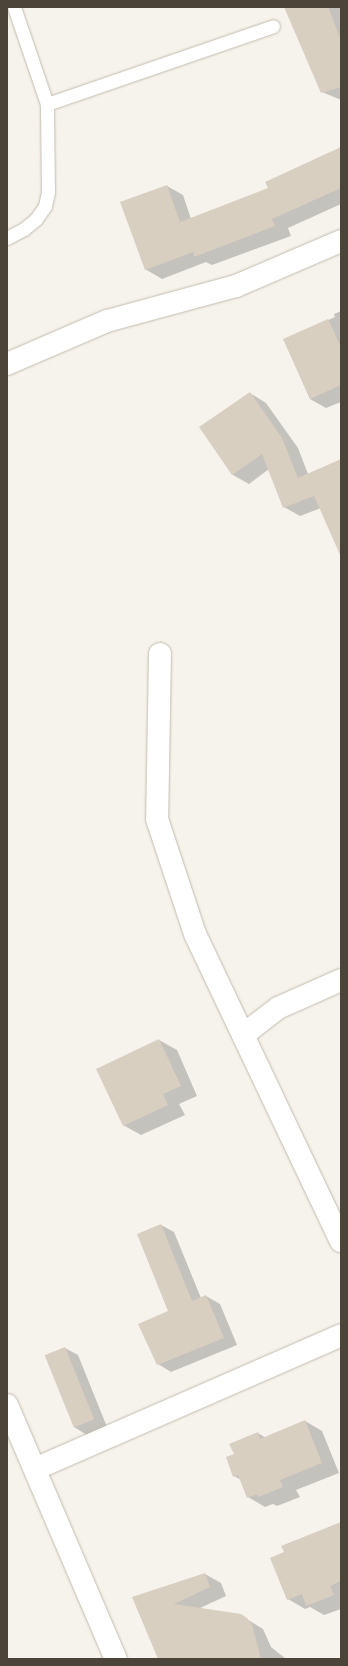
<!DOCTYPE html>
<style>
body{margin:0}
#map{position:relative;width:348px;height:1666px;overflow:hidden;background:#f6f3ec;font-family:Signika,sans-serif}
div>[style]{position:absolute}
.shadow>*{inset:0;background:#0003}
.building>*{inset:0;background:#d8cfc1;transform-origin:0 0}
.roads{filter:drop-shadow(0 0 1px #c2bbae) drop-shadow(0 0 1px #c2bbae)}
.service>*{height:13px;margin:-6.5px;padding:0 6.5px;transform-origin:6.5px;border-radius:6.5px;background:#fff}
.minor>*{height:22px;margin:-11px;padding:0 11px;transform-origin:11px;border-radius:11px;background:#fff}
span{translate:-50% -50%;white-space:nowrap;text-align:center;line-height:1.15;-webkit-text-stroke:3px #fff;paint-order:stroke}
.frame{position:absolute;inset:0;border:8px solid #4b4439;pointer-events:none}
</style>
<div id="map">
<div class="shadow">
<i style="clip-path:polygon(285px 7px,341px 7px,341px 100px,322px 92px)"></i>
<i style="clip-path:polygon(341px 148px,341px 204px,288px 228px,291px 236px,212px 265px,206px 262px,162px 279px,145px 269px,167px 186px,183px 195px,191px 219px,270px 189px)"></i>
<i style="clip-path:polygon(341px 311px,341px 402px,326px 408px,310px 399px,284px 340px,335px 317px,334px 314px)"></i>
<i style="clip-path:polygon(250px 393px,266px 403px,298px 448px,308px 474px,341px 460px,341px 530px,321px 508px,300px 516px,284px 507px,269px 469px,249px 484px,233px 475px,201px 428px)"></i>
<i style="clip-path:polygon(159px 1040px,177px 1050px,197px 1096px,179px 1104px,185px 1115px,141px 1135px,123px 1125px)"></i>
<i style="clip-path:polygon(161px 1225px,174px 1232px,201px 1298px,206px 1296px,220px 1304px,237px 1345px,171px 1372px,158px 1364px,169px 1311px)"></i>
<i style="clip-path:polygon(65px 1348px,78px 1355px,107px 1427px,87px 1435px,74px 1427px)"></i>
<i style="clip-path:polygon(305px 1421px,322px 1431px,339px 1473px,296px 1490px,300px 1497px,277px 1506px,273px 1504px,265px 1507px,248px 1497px,241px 1480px,234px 1476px,235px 1455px,258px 1433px,266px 1438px)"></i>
<i style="clip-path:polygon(341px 1523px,341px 1609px,324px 1615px,310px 1607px,305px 1609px,288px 1599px)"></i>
<i style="clip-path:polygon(205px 1574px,221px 1583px,226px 1596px,198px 1609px,240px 1615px,263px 1629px,271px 1647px,286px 1659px,160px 1659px,134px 1597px)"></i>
</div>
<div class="building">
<i style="clip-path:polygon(284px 7px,328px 7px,341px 40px,341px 87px,321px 93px)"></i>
<i style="clip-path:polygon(341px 147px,341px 188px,272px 219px,275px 226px,194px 257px,193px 252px,145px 270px,120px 202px,167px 185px,180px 222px,268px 188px,265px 182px)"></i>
<i style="clip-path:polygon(328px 319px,341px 347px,341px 385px,310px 399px,283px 339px)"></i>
<i style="clip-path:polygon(250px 392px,282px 438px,298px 478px,341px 459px,341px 557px,314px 496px,283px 508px,262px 454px,232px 475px,199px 427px)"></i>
<i style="clip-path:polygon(159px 1039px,181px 1086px,163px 1094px,168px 1105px,123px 1126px,96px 1069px)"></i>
<i style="clip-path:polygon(161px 1224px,192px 1301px,206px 1295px,224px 1338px,157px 1365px,138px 1324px,168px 1311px,137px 1234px)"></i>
<i style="left:65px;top:1347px;width:78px;height:22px;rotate:68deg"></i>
<i style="clip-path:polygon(305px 1420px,322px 1463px,280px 1480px,283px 1487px,258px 1497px,257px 1494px,247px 1498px,238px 1475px,233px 1477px,226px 1457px,234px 1454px,229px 1444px,258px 1432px,260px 1439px)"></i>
<i style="clip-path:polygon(341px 1522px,341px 1581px,330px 1586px,334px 1595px,306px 1606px,302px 1594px,287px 1600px,270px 1558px,284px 1552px,281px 1546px)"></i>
<i style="clip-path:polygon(205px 1573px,210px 1587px,174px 1604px,241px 1614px,247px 1618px,252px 1625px,261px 1659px,158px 1659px,132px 1597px)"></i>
</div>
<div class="roads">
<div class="service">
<i style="left:47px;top:104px;width:239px;rotate:-19deg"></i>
<i style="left:7px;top:238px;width:19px;rotate:-28deg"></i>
<i style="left:24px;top:229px;width:16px;rotate:-40deg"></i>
<i style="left:36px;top:219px;width:16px;rotate:-55deg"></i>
<i style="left:45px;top:206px;width:14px;rotate:-78deg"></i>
<i style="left:48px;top:192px;width:88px;rotate:-90.7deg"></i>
<i style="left:47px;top:104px;width:102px;rotate:-108.8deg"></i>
</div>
<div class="minor">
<i style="left:7px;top:364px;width:109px;rotate:-23.3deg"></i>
<i style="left:107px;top:321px;width:134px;rotate:-15.2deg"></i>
<i style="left:236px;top:286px;width:114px;rotate:-23.2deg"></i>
<i style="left:160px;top:654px;width:165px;rotate:91deg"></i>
<i style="left:157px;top:819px;width:121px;rotate:71.7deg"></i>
<i style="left:195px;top:934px;width:340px;rotate:64.6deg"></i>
<i style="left:243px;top:1035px;width:44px;rotate:-37.6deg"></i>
<i style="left:278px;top:1008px;width:69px;rotate:-24deg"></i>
<i style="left:7px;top:1405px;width:276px;rotate:66.8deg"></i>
<i style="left:35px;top:1469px;width:334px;rotate:-23.6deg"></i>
</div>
</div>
<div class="frame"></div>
</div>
